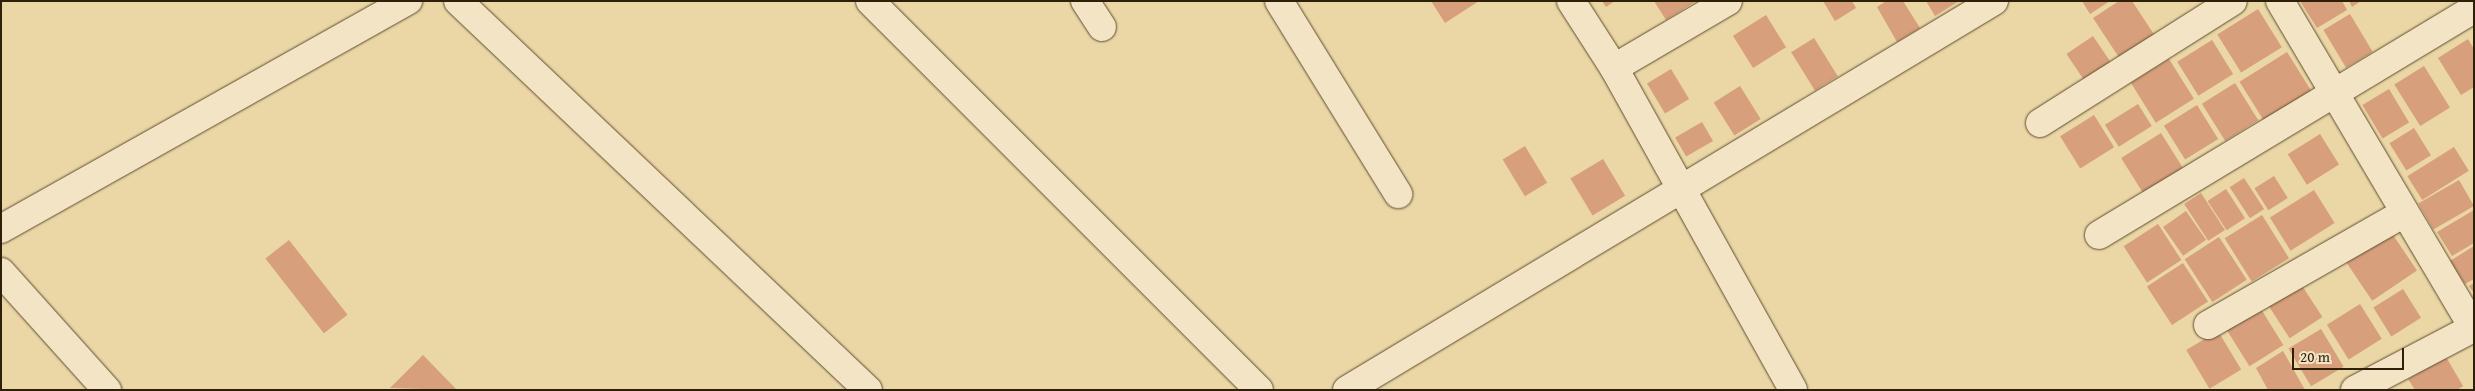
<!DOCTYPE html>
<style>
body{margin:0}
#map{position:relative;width:2475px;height:391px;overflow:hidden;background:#ebd6a5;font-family:"Gentium Book Plus",serif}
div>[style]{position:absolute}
.building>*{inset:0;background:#d79f7c;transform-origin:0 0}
.roads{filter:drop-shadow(0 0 1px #5d4d30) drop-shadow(0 0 1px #5d4d30)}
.minor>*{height:28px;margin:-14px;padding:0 14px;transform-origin:14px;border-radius:14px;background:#f2e4c4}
span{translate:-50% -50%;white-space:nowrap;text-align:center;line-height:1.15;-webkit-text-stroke:4.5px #f2e4c4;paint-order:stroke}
.frame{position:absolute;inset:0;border:2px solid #2e1f09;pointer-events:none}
.scale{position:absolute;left:2292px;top:348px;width:112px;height:22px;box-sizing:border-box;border:2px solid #2e1f09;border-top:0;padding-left:6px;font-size:15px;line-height:18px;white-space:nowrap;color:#2e1f09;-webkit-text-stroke:4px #f2e4c4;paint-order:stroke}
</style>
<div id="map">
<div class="building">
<i style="clip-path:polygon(1431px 1px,1479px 1px,1445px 23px)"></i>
<i style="clip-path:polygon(1602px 1px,1615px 1px,1606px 7px)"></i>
<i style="clip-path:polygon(1654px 1px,1696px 1px,1666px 20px)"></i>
<i style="clip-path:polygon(1823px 1px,1852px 1px,1856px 8px,1835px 21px)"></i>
<i style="clip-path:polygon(1886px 1px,1903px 1px,1920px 28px,1897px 42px,1877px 7px)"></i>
<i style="clip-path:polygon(1926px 1px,1959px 1px,1935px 16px)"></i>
<i style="clip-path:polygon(2082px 1px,2110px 1px,2090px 14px)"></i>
<i style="clip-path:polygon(2119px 1px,2132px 1px,2157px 39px,2122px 62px,2093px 18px)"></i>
<i style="clip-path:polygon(2300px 1px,2342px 1px,2347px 10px,2317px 28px)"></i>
<i style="clip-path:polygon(2349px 1px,2361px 1px,2352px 7px)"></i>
<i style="left:2258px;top:9px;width:45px;height:48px;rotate:58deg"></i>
<i style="left:2350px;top:14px;width:44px;height:31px;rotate:59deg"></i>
<i style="left:1766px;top:15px;width:38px;height:39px;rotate:58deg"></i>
<i style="left:2093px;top:36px;width:32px;height:32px;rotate:56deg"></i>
<i style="left:1814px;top:38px;width:45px;height:27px;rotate:58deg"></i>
<i style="clip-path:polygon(2468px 39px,2474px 49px,2474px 87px,2461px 95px,2438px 58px)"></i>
<i style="left:2212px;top:40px;width:40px;height:41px;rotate:58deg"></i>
<i style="left:2287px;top:52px;width:46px;height:56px;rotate:58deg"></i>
<i style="left:2169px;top:59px;width:47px;height:45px;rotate:58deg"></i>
<i style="left:2424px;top:66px;width:49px;height:35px;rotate:58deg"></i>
<i style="left:1671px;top:69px;width:35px;height:28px;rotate:59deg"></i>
<i style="left:2235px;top:83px;width:44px;height:39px;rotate:58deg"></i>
<i style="left:1740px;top:86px;width:39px;height:31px;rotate:58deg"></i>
<i style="left:2389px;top:89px;width:39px;height:31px;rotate:59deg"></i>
<i style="left:2138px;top:104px;width:26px;height:39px;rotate:58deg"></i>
<i style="left:2197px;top:105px;width:40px;height:39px;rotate:58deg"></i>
<i style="left:2094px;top:115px;width:38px;height:40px;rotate:58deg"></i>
<i style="left:1702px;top:122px;width:22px;height:31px;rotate:60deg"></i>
<i style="left:2414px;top:128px;width:32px;height:29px;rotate:58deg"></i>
<i style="left:2161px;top:133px;width:44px;height:47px;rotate:58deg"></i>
<i style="left:2320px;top:134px;width:36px;height:38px;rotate:58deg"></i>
<i style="left:1525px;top:146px;width:43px;height:26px;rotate:59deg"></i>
<i style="left:2454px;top:147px;width:28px;height:55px;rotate:58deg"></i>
<i style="left:1603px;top:159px;width:43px;height:38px;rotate:59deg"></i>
<i style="left:2274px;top:176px;width:26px;height:23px;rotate:58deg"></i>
<i style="left:2244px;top:178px;width:37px;height:17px;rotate:57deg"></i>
<i style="left:2459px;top:180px;width:30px;height:47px;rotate:60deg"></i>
<i style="left:2226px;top:189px;width:35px;height:22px;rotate:57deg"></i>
<i style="left:2314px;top:190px;width:39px;height:52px;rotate:58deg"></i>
<i style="left:2201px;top:193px;width:44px;height:20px;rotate:57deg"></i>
<i style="clip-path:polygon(2474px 210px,2474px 243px,2452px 256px,2437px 232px)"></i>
<i style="left:2186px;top:211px;width:35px;height:28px;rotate:55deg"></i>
<i style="left:2262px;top:215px;width:51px;height:44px;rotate:58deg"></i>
<i style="left:2158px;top:224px;width:43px;height:41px;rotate:57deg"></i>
<i style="left:2389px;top:229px;width:50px;height:54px;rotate:56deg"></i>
<i style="left:2219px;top:237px;width:51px;height:41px;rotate:57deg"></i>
<i style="left:289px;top:240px;width:95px;height:30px;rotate:52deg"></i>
<i style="clip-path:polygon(2474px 246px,2474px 279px,2465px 284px,2450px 261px)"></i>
<i style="left:2183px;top:263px;width:46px;height:43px;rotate:57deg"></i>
<i style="left:2299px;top:281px;width:43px;height:39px;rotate:57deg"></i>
<i style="clip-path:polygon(2474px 283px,2474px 293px,2469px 286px)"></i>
<i style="left:2403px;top:289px;width:34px;height:35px;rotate:58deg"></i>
<i style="left:2360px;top:304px;width:41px;height:39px;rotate:58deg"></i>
<i style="left:2259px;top:306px;width:46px;height:40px;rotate:58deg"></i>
<i style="left:2321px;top:329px;width:44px;height:38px;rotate:59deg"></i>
<i style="left:2218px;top:331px;width:45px;height:37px;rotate:59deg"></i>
<i style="clip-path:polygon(2283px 351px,2305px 390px,2268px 390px,2256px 368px)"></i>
<i style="clip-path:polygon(423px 355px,457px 390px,390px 388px)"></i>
<i style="clip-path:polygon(2446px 357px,2463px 386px,2457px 390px,2415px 390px,2408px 379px)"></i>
</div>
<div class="roads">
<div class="minor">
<i style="left:458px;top:1px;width:565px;rotate:43.49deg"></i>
<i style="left:870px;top:1px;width:550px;rotate:45deg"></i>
<i style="left:1085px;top:1px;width:31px;rotate:57deg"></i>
<i style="left:1279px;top:1px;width:227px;rotate:58.3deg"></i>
<i style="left:1571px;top:1px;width:80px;rotate:57.3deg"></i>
<i style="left:1614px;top:68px;width:368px;rotate:60.9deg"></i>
<i style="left:2280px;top:1px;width:381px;rotate:59.4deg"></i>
<i style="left:1614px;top:68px;width:132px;rotate:-30.4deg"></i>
<i style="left:2040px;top:123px;width:228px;rotate:-32.3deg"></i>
<i style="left:1px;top:229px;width:467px;rotate:-29.3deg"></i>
<i style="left:2099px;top:235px;width:438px;rotate:-31.1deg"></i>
<i style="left:1px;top:272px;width:159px;rotate:48.1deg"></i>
<i style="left:2208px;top:325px;width:226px;rotate:-29.7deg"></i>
<i style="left:1347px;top:390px;width:755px;rotate:-31.02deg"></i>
<i style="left:2355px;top:390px;width:133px;rotate:-27.7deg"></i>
</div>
</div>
<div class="frame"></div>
<div class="scale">20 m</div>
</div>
